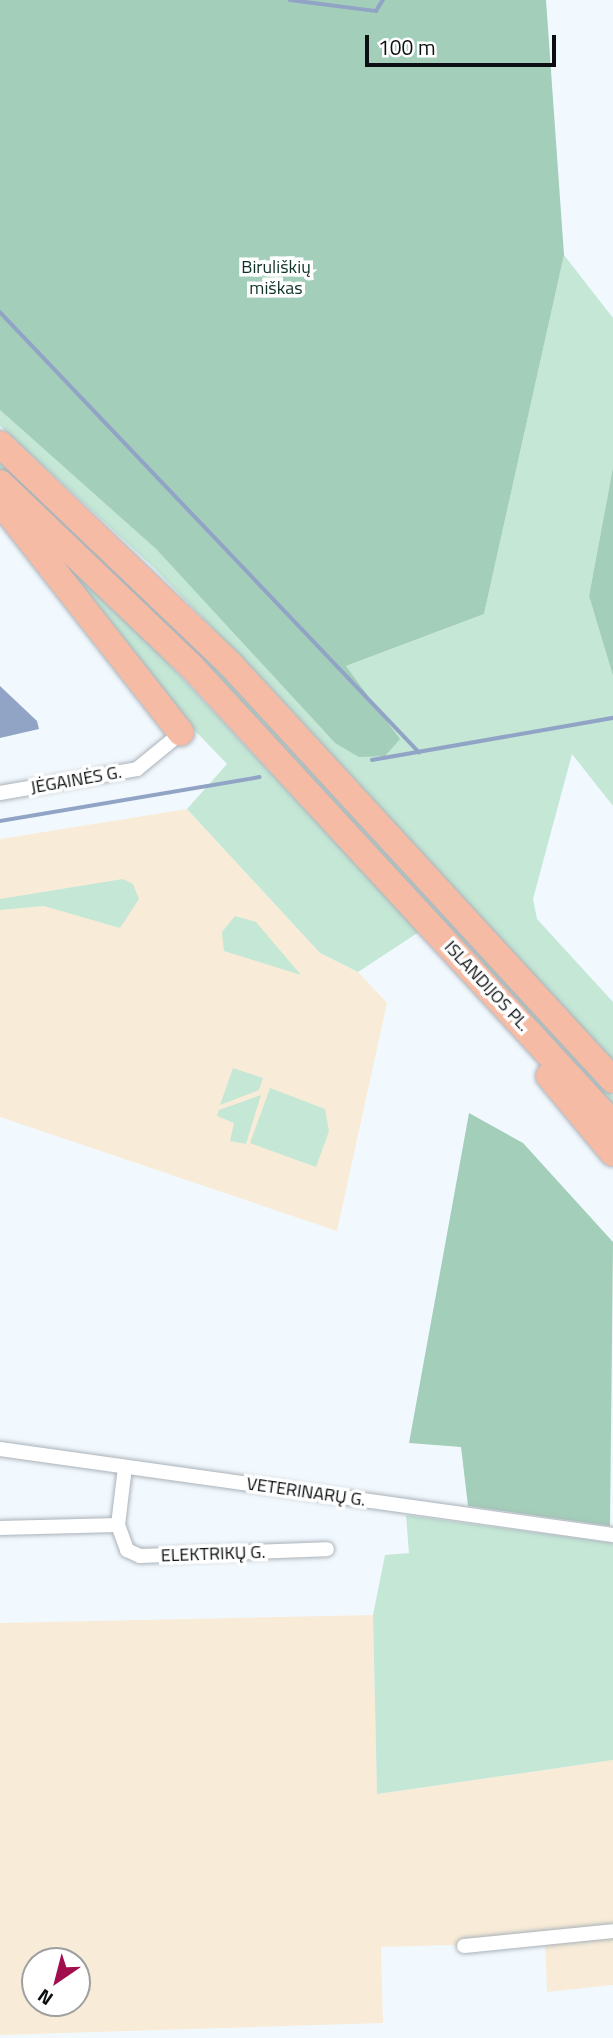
<!DOCTYPE html>
<meta charset="utf-8">
<style>
body{margin:0}
#map{position:relative;width:613px;height:2038px;overflow:hidden;background:#f2f9fe;font-family:"Titillium Web",sans-serif}
div>[style]{position:absolute}
.industrial>*{inset:0;background:#f8ecd8}
.green>*{inset:0;background:#c4e7d6}
.forest>*{inset:0;background:#a3ceb9}
.water>*{inset:0;background:#91a4c6}
.stream>*{height:3.5px;margin:-1.75px;padding:0 1.75px;transform-origin:1.75px;border-radius:1.75px;background:#91a4c6}
.roads{filter:drop-shadow(0 0 2px #aab2b9) drop-shadow(0 0 2px #aab2b9)}
.street>*{height:14px;margin:-7px;padding:0 7px;transform-origin:7px;border-radius:7px;background:#fff}
.highway>*{height:26px;margin:-13px;padding:0 13px;transform-origin:13px;border-radius:13px;background:#f5bba4}
span{translate:-50% -50%;white-space:nowrap;text-align:center;line-height:1.15;-webkit-text-stroke:7px #fff;paint-order:stroke}
.park-label{font-size:18px;color:#0e3325}
.street-label{font-size:18px;color:#0c0f11}
.north{position:absolute;left:21px;top:1947px;width:70px;height:70px;box-sizing:border-box;background:#fff;border:2px solid #9e9fa0;border-radius:50%;rotate:215deg;font-size:19px;font-weight:700;line-height:28px;text-align:center;color:#0c0f11}
.north::after{content:'';display:block;margin:auto;width:24px;height:32px;background:#a20d4d;clip-path:polygon(50% 0,100% 100%,50% 72%,0 100%)}
.scale{position:absolute;left:365px;top:35px;width:191px;height:32px;box-sizing:border-box;border:4px solid #0c0f11;border-top:0;padding-left:9px;font-size:21px;line-height:24px;white-space:nowrap;color:#0c0f11;-webkit-text-stroke:5px #fff;paint-order:stroke}
</style>
<div id="map">
<div class="industrial">
<i style="clip-path:polygon(187px 809px,320px 953px,358px 972px,387px 1003px,337px 1231px,0 1117px,0 839px)"></i>
<i style="clip-path:polygon(evenodd,373px 1615px,377px 1794px,613px 1760px,613px 1985px,547px 1992px,545px 1941px,466px 1953px,454px 1945px,381px 1947px,383px 2023px,0 2035px,0 1623px,373px 1615px,35px 1961px,77px 1961px,77px 2003px,35px 2003px,35px 1961px)"></i>
</div>
<div class="green">
<i style="clip-path:polygon(564px 255px,613px 318px,613px 467px,589px 596px,613px 676px,613px 806px,572px 754px,533px 899px,537px 919px,613px 1002px,613px 1062px,269px 686px,155px 569px,0 426px,0 410px,156px 549px,335px 743px,399px 738px,346px 666px,484px 614px)"></i>
<i style="clip-path:polygon(0 455px,148px 592px,554px 1029px,613px 1096px,613px 1109px,0 473px)"></i>
<i style="clip-path:polygon(26px 525px,129px 621px,419px 932px,358px 972px,320px 953px,187px 809px,227px 764px,179px 714px)"></i>
<i style="clip-path:polygon(123px 879px,133px 884px,139px 899px,120px 928px,44px 906px,0 910px,0 899px)"></i>
<i style="clip-path:polygon(235px 916px,256px 922px,301px 975px,224px 951px,222px 932px)"></i>
<i style="clip-path:polygon(233px 1068px,263px 1078px,259px 1090px,220px 1105px)"></i>
<i style="clip-path:polygon(270px 1088px,325px 1109px,329px 1131px,316px 1167px,250px 1143px)"></i>
<i style="clip-path:polygon(261px 1095px,246px 1144px,230px 1141px,234px 1123px,217px 1116px,219px 1110px)"></i>
<i style="clip-path:polygon(406px 1515px,613px 1543px,613px 1760px,377px 1794px,373px 1615px,385px 1555px,409px 1553px)"></i>
</div>
<div class="forest">
<i style="clip-path:polygon(0 0,546px 0,564px 255px,484px 614px,346px 666px,400px 739px,385px 756px,359px 757px,335px 743px,156px 549px,0 410px)"></i>
<i style="clip-path:polygon(613px 467px,613px 676px,589px 596px)"></i>
<i style="clip-path:polygon(469px 1113px,523px 1143px,613px 1242px,610px 1526px,468px 1506px,461px 1447px,409px 1443px)"></i>
</div>
<div class="water">
<i style="clip-path:polygon(0 686px,37px 721px,39px 729px,0 738px)"></i>
</div>
<div class="stream">
<i style="left:290px;top:0;width:87px;rotate:7.3deg"></i>
<i style="left:376px;top:11px;width:13px;rotate:-58deg"></i>
<i style="left:0;top:312px;width:608px;rotate:46.4deg"></i>
<i style="left:372px;top:760px;width:245px;rotate:-9.9deg"></i>
<i style="left:0;top:821px;width:263px;rotate:-9.6deg"></i>
</div>
<div class="roads">
<div class="street">
<i style="left:0;top:793px;width:139px;rotate:-9.9deg"></i>
<i style="left:137px;top:769px;width:57px;rotate:-39.3deg"></i>
<i style="left:0;top:1449px;width:619px;rotate:7.99deg"></i>
<i style="left:118px;top:1525px;width:27px;rotate:70deg"></i>
<i style="left:127px;top:1550px;width:14px;rotate:25deg"></i>
<i style="left:140px;top:1556px;width:187px;rotate:-2.1deg"></i>
<i style="left:0;top:1528px;width:118px;rotate:-1.5deg"></i>
<i style="left:118px;top:1525px;width:58px;rotate:-83.1deg"></i>
<i style="left:464px;top:1946px;width:150px;rotate:-5.7deg"></i>
</div>
<div class="highway">
<i style="left:0;top:444px;width:320px;rotate:43.7deg"></i>
<i style="left:231px;top:665px;width:564px;rotate:47.37deg"></i>
<i style="left:0;top:483px;width:265px;rotate:43.8deg"></i>
<i style="left:191px;top:666px;width:623px;rotate:47.34deg"></i>
<i style="left:0;top:502px;width:293px;rotate:51.9deg"></i>
<i style="left:549px;top:1076px;width:100px;rotate:50.3deg"></i>
</div>
</div>
<div class="park-label">
<span style="left:276px;top:278px">Biruliškių<br>miškas</span>
</div>
<div class="street-label">
<span style="left:76px;top:780px;rotate:-10deg">JĖGAINĖS G.</span>
<span style="left:487px;top:986px;rotate:47deg">ISLANDIJOS PL.</span>
<span style="left:306px;top:1492px;rotate:8deg">VETERINARŲ G.</span>
<span style="left:213px;top:1554px;rotate:-2deg">ELEKTRIKŲ G.</span>
</div>
<div class="north">N</div>
<div class="scale">100 m</div>
</div>
